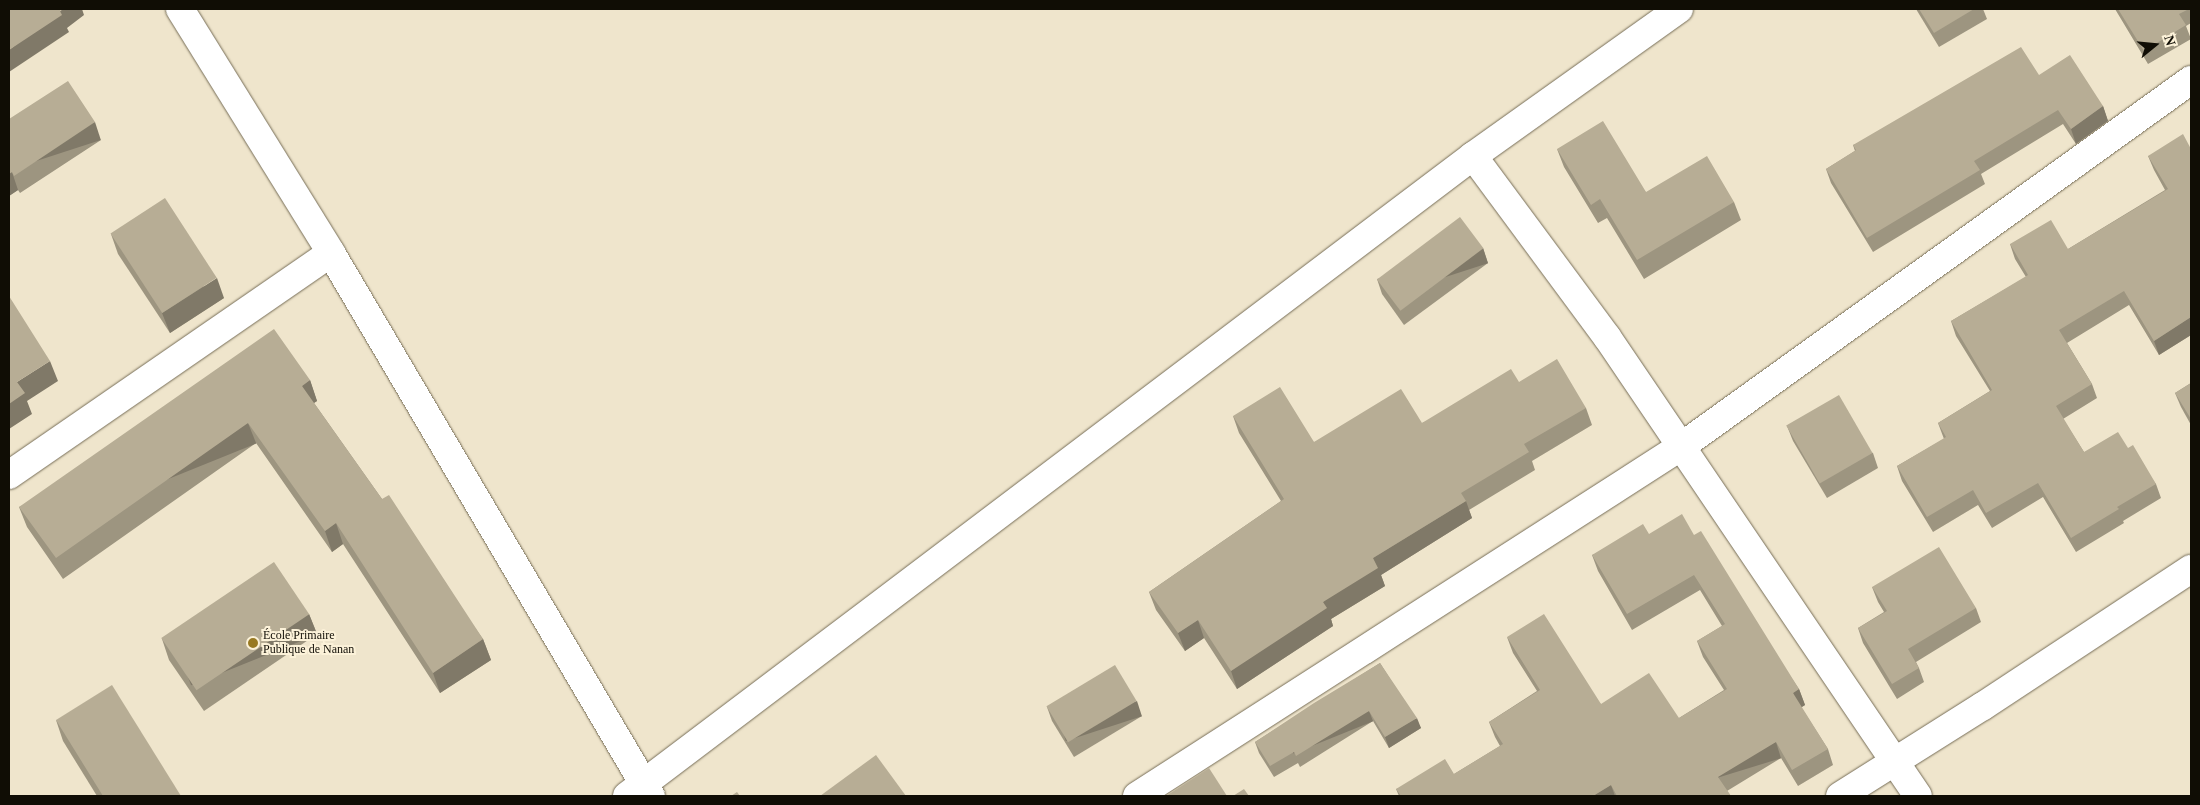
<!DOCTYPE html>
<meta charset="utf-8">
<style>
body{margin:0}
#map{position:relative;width:2200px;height:805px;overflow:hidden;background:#efe5cc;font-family:"Times New Roman",serif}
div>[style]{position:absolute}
.roads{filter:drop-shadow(0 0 1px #766d57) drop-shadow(0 0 1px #766d57)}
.street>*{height:28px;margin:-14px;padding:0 14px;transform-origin:14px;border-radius:14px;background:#fff}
.wall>*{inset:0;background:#9d9580}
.shaded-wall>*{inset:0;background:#807968;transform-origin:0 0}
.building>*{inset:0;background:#b7ad95;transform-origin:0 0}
.dots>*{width:14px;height:14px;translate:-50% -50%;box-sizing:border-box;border:2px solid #fcf2d9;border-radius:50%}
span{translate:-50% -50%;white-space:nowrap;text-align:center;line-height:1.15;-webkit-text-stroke:4px #fcf2d9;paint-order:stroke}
.poi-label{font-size:12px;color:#100d05}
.left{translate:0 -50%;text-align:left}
.frame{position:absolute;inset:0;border:10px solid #100d05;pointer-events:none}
.north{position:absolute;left:2130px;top:20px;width:50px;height:50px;-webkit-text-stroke:4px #fcf2d9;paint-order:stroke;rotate:73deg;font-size:14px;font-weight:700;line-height:20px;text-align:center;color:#100d05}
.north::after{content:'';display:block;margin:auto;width:18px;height:22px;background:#100d05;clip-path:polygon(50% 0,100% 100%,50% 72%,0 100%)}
</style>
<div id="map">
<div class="roads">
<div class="street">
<i style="left:180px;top:9px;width:287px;rotate:58.2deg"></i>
<i style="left:331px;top:253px;width:630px;rotate:59.49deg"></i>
<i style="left:1473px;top:156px;width:225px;rotate:53.5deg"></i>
<i style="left:1607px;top:337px;width:554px;rotate:55.88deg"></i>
<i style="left:9px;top:475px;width:391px;rotate:-34.6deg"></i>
<i style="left:627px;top:796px;width:1061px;rotate:-37.11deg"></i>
<i style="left:1473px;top:156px;width:253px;rotate:-35.5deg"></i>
<i style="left:1137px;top:796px;width:648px;rotate:-32.71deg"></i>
<i style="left:1682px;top:446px;width:627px;rotate:-35.72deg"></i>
<i style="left:1840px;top:796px;width:169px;rotate:-32.2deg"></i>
<i style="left:1983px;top:706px;width:249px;rotate:-33.4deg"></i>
</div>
</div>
<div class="wall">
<i style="clip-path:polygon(1916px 9px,1983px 9px,1987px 19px,1939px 47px)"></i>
<i style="clip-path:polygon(2115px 9px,2191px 9px,2191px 23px,2186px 26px,2191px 39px,2148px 64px)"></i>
<i style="clip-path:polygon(2039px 75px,2103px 106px,2108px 121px,2076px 144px,2063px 124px,1981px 174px,1985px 184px,1873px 252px,1831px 183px,1826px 169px,1855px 151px,1853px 145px)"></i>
<i style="clip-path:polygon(9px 119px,101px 140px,20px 193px,18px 190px,9px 196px)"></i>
<i style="clip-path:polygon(1557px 149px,1646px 192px,1734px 202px,1741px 220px,1644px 279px,1607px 218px,1598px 223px,1564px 167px)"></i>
<i style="clip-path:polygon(2191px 149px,2191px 335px,2159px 355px,2129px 305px,2067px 343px,2092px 384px,2097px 398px,2063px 419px,2084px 452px,2128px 448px,2156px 484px,2161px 498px,2123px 521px,2124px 523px,2076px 552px,2043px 497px,1992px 528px,1978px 505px,1933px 532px,1902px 481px,1897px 466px,1944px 439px,1938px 423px,1990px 391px,1956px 336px,1951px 321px,2026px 277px,2015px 259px,2010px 244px,2068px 249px,2165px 190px,2154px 170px,2148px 156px)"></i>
<i style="clip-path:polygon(111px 234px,224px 298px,170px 333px,118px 254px)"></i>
<i style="clip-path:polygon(1483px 248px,1488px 263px,1404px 325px,1382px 294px,1377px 279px)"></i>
<i style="clip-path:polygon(310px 380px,317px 401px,314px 403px,382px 499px,483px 639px,491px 660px,440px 693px,343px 544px,332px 552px,256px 443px,63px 579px,27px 527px,19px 507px)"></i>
<i style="clip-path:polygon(1519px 382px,1586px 408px,1592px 425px,1532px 461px,1535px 470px,1469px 510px,1472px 518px,1381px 575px,1385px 586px,1331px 619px,1333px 626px,1237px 689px,1204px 638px,1185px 651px,1156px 610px,1149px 592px,1281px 501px,1239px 433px,1233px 416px,1314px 442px,1422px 423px)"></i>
<i style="clip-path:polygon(2191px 383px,2191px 425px,2181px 407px,2175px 393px)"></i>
<i style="clip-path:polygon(1787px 426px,1873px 453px,1878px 468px,1827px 498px,1793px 441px)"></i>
<i style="clip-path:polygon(1649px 534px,1694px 535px,1799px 689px,1805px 705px,1801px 707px,1828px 749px,1833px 765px,1798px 786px,1781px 758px,1727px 791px,1731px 796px,1399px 796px,1396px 789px,1454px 774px,1500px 746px,1495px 737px,1489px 722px,1537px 691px,1513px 653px,1507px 637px,1601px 704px,1679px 718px,1724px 690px,1703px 657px,1697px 641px,1722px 626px,1700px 590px,1632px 630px,1598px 571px,1592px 555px)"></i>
<i style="clip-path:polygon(1872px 587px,1976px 608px,1981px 622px,1916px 662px,1919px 668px,1924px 682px,1897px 699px,1863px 643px,1858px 628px,1884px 612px,1878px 602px)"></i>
<i style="clip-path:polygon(309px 614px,317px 634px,204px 711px,169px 660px,162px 639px)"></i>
<i style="clip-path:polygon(1380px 663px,1421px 728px,1389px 748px,1373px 721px,1300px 767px,1298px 763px,1274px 777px,1259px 753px,1255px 742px)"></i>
<i style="clip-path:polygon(1047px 707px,1142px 716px,1074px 757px,1052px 721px)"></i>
<i style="clip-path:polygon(56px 720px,181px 796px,97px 796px,63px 741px)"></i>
</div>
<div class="shaded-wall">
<i style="clip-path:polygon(63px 9px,82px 9px,84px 15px,67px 28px,69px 32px,9px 72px,9px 50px)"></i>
<i style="clip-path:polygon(2103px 106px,2108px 121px,2076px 144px,2071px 129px)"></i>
<i style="left:95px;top:122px;width:19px;height:97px;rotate:72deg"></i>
<i style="clip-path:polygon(12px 172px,18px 190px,9px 196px,9px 174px)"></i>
<i style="left:1483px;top:248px;width:16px;height:104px;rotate:72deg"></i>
<i style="clip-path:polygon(217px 278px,224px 298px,170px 333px,162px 313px)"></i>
<i style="clip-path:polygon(2191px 317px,2191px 335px,2159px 355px,2154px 341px)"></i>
<i style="clip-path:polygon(50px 361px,58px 381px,27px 401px,32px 414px,9px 429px,9px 404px,17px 382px)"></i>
<i style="clip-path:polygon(310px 380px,317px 401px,309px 406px,302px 386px)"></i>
<i style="left:248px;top:423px;width:22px;height:235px;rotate:68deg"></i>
<i style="clip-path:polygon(1466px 501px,1472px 518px,1381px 575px,1385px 586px,1331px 619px,1333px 626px,1237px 689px,1231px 671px,1323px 602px,1373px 558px)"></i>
<i style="clip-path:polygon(336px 523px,343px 544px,332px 552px,325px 531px)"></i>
<i style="left:309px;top:614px;width:22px;height:136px;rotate:68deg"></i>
<i style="clip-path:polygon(1198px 620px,1204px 638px,1185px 651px,1178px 633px)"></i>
<i style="clip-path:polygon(483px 639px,491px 660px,440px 693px,433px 673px)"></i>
<i style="clip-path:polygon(1799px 689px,1805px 705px,1799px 709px,1793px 693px)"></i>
<i style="left:1137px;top:701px;width:16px;height:80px;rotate:72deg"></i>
<i style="left:1369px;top:711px;width:11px;height:86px;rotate:68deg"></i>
<i style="clip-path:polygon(1417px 718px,1421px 728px,1389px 748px,1385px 737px)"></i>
<i style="left:1776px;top:742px;width:17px;height:68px;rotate:73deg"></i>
<i style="clip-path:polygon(1611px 785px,1615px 796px,1593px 796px)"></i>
</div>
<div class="building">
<i style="clip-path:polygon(9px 9px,63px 9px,60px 11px,62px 15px,9px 50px)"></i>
<i style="clip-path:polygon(1919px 9px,1974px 9px,1934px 33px)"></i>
<i style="clip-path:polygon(2118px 9px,2189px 9px,2179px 14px,2186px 25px,2144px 51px)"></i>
<i style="clip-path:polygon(2021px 47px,2039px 75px,2070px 55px,2103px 106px,2071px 129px,2058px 110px,1974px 161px,1980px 170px,1867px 238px,1826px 169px,1856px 150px,1853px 145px)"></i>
<i style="clip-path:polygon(68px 81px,95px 122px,14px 176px,12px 172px,9px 174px,9px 119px)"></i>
<i style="clip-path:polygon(1603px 121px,1646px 192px,1707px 156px,1734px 202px,1637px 260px,1600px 199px,1591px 205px,1557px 149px)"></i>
<i style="clip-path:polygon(2183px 134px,2191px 149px,2191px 317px,2154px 341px,2124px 291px,2059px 330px,2092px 384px,2056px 406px,2084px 452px,2118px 432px,2128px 448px,2133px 445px,2156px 484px,2117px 507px,2119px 509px,2071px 538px,2038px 483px,1986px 513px,1973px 490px,1927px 517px,1897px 466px,1946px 437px,1938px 423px,1992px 390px,1951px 321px,2028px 275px,2010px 244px,2051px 220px,2068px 249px,2168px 189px,2148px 156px)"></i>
<i style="left:165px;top:198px;width:95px;height:65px;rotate:57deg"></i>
<i style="left:1460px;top:217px;width:39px;height:104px;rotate:53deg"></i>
<i style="clip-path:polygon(9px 296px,50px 361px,17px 382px,25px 393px,9px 404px)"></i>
<i style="clip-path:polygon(274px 329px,310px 380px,302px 386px,382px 499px,389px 495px,483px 639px,433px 673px,336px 523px,325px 531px,248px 423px,56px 558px,19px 507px)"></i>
<i style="clip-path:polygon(1557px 359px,1586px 408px,1524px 444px,1529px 452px,1461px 493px,1466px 501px,1373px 558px,1378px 568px,1323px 602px,1327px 608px,1231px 671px,1198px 620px,1178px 633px,1149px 592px,1284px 499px,1233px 416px,1280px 387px,1314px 442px,1401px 389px,1422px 423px,1511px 369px,1519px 382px)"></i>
<i style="clip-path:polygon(2191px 383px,2191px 419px,2175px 393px)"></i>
<i style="left:1839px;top:395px;width:67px;height:61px;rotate:60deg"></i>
<i style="clip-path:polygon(1682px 514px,1694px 535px,1701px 531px,1799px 689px,1793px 693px,1828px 749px,1792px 770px,1776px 742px,1718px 777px,1731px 796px,1617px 796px,1611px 785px,1593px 796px,1401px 796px,1396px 789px,1445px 759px,1454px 774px,1503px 744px,1489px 722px,1540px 690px,1507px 637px,1544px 614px,1601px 704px,1649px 673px,1679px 718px,1727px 689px,1697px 641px,1725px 624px,1694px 575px,1627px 614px,1592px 555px,1643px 524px,1649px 534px)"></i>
<i style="clip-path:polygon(1939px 547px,1976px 608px,1908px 649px,1919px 668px,1892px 684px,1858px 628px,1887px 611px,1872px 587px)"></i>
<i style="left:274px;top:562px;width:63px;height:136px;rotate:56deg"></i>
<i style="clip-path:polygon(1380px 663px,1417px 718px,1385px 737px,1369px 711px,1296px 756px,1294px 752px,1270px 766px,1255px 742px,1314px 703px)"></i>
<i style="left:1115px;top:665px;width:42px;height:80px;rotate:59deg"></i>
<i style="clip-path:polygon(112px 685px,181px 796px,103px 796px,56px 720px)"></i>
<i style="clip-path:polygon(876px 755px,906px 796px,820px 796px)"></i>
<i style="clip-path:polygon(1209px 768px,1227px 796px,1166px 796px)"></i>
<i style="clip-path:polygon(1244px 789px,1249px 796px,1233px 796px)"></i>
<i style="clip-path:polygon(737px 792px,740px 796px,731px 796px)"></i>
</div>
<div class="dots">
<i style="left:253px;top:643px;background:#987922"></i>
</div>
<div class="poi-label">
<span class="left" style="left:263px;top:643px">École Primaire<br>Publique de Nanan</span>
</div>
<div class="frame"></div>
<div class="north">N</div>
</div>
